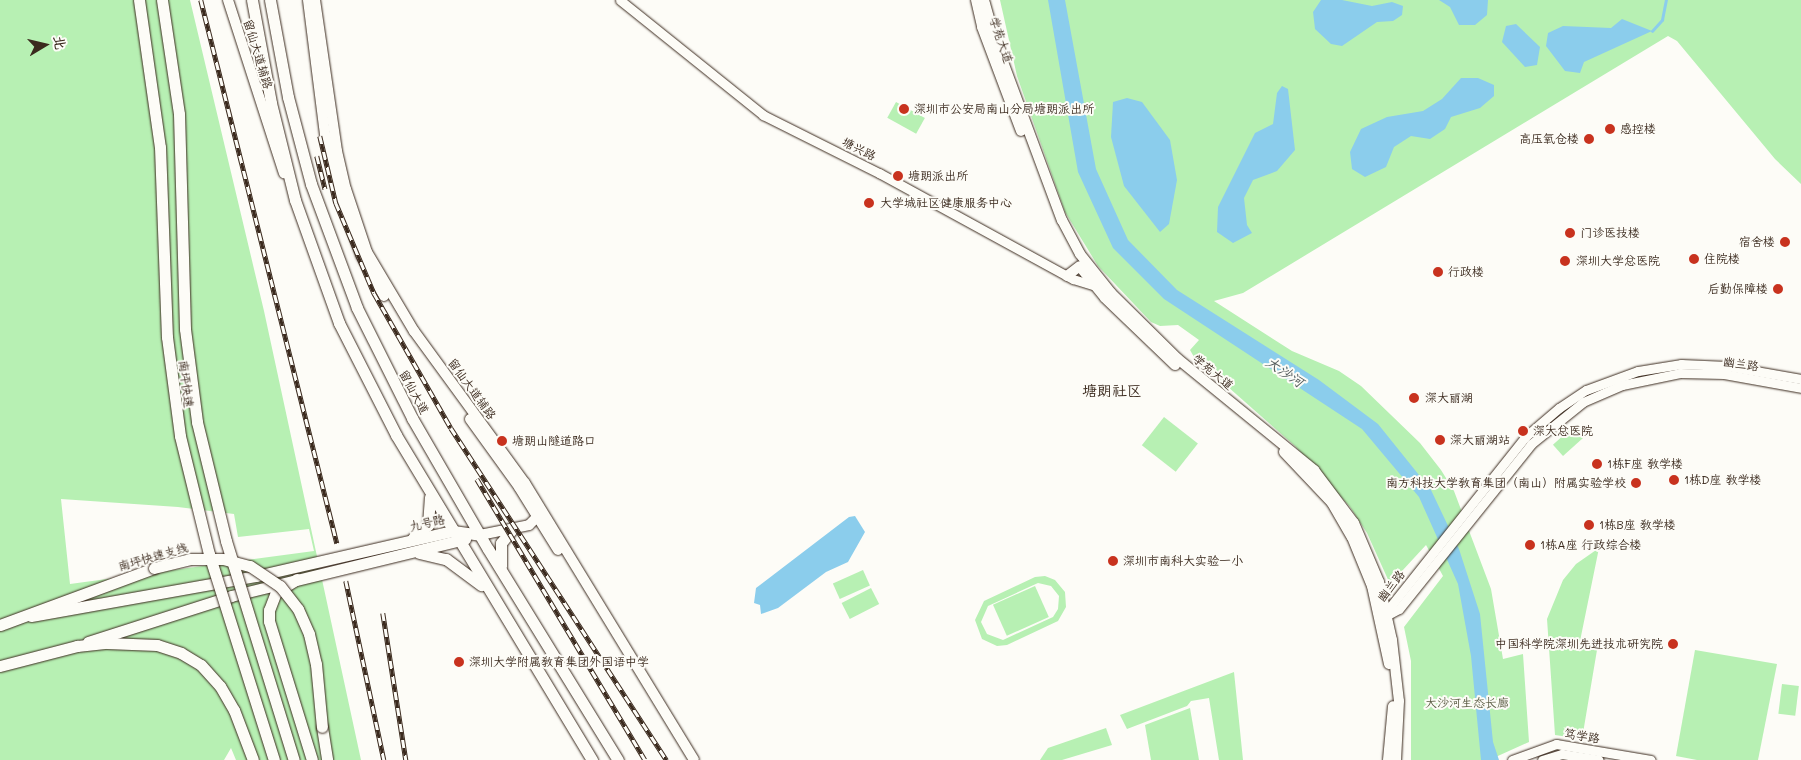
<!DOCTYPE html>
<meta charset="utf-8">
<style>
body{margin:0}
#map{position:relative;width:1801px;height:760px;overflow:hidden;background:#fdfcf7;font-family:Mali,"LXGW WenKai TC",sans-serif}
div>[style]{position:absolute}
.green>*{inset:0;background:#b7f0b3;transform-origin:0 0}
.water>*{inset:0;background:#8bcdec}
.stream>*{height:2.5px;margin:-1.25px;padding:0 1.25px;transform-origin:1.25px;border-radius:1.25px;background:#8bcdec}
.roads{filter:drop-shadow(0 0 1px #3b2a1e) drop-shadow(0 0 1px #3b2a1e)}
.tertiary>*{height:9px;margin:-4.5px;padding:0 4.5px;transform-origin:4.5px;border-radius:4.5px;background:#fdfcf7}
.secondary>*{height:10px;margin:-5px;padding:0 5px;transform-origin:5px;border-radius:5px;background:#fdfcf7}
.primary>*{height:11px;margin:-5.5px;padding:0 5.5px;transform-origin:5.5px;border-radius:5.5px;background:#fdfcf7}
.trunk>*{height:11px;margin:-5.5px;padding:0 5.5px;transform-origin:5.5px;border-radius:5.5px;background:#fdfcf7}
.rail>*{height:4.5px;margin-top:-2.25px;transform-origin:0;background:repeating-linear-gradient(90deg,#fdfcf7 0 8px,#3b2a1e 0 16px);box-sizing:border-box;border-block:1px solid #3b2a1e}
.bridges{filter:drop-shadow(0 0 1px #3b2a1e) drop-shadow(0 0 1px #3b2a1e)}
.trunk-bridge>*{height:11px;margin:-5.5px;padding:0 5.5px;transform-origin:5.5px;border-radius:5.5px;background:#fdfcf7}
.dots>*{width:14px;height:14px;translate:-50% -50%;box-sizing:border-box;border:2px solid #fdfcf7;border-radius:50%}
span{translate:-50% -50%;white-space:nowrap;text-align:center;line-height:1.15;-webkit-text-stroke:4px #fdfcf7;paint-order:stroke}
.street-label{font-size:12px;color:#3b2a1e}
.poi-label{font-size:12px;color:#3b2a1e}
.left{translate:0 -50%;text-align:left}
.right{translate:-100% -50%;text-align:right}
.park-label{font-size:12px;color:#5a5c43}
.water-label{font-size:14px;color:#535b5c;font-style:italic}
.quarter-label{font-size:15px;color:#3b2a1e}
.north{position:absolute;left:20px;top:20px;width:50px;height:50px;-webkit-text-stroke:4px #fdfcf7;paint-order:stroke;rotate:81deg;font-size:14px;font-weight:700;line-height:20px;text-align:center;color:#3b2a1e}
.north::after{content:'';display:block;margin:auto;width:18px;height:22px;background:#3b2a1e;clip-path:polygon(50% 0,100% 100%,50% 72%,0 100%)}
</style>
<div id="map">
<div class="green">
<i style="clip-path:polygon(evenodd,0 0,190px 0,264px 311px,361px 760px,236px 760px,231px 748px,224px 760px,0 760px,0 0,61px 499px,178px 507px,234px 514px,238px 537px,309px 529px,314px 551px,70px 584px,61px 499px)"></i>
<i style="clip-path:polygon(1000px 0,1801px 0,1801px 184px,1775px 159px,1677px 41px,1668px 36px,1243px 293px,1214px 301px,1292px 351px,1339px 371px,1361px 386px,1420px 443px,1441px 470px,1454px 491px,1491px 589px,1503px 659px,1523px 654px,1529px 742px,1489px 760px,1411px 760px,1411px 661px,1404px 627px,1443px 576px,1426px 545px,1390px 584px,1367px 533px,1350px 507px,1295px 446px,1194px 357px,1190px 350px,1199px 340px,1178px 325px,1160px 326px,1151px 322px,1098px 266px,1065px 212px,1017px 76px)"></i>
<i style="left:896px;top:102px;width:33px;height:18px;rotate:29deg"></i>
<i style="left:1164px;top:417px;width:43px;height:36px;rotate:38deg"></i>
<i style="left:1576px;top:424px;width:15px;height:31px;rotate:48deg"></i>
<i style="clip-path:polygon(1599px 548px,1579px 646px,1597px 650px,1582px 739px,1555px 735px,1547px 619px,1563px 580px,1576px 564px)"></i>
<i style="left:863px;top:570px;width:17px;height:33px;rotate:66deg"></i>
<i style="clip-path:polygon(evenodd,1045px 576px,1055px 580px,1065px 592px,1066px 607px,1058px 621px,1007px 645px,997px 646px,982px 639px,975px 620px,984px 601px,1035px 577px,1045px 576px,1038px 583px,1051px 586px,1059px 596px,1058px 609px,1053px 617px,1003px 640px,987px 634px,981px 622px,988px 606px,1038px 583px)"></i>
<i style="left:1035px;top:586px;width:34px;height:46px;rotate:66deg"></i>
<i style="left:871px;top:588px;width:18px;height:33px;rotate:63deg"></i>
<i style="clip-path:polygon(1695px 650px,1777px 664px,1758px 760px,1697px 760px,1676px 756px)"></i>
<i style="clip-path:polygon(1234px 672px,1243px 760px,1219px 760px,1209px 698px,1191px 701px,1187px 706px,1127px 729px,1120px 715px)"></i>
<i style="left:1782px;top:684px;width:17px;height:30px;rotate:7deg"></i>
<i style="clip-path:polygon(1190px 708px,1199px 760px,1151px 760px,1145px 725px)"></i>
<i style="clip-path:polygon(1106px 728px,1112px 745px,1062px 760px,1040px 760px,1048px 748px)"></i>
</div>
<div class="water">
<i style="clip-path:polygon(1048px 0,1065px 0,1096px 169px,1128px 240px,1177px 290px,1319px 380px,1378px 424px,1431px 490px,1459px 549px,1480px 614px,1493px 742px,1499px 760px,1481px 760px,1471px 656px,1458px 584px,1419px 497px,1362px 429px,1164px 299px,1113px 248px,1078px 172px)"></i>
<i style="clip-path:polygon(1321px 0,1342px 0,1372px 6px,1392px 2px,1403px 6px,1402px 15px,1393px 21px,1377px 22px,1342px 46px,1331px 44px,1315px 29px,1313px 12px)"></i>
<i style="clip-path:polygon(1439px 0,1488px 0,1487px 15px,1475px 25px,1459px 25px,1450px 7px)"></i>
<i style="clip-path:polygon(1622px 19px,1652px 31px,1584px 62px,1580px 73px,1565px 71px,1546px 46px,1548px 33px,1563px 26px,1611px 28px)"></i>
<i style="clip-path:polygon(1516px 24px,1540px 47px,1537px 65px,1525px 67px,1502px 42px,1506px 26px)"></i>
<i style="clip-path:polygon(1461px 78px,1478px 78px,1494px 85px,1494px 96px,1480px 108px,1451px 117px,1445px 129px,1430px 139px,1411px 136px,1394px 147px,1386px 167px,1365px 177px,1352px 169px,1350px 152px,1361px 129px,1387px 117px,1423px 111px,1442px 99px)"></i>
<i style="clip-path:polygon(1282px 86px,1288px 89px,1295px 150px,1277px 171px,1253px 180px,1244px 198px,1247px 225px,1252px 233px,1233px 243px,1217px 232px,1218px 207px,1255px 133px,1273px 124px,1277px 93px)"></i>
<i style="clip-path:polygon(1127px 98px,1142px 102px,1170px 140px,1177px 180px,1169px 224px,1160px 232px,1124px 186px,1111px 137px,1113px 102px)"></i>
<i style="clip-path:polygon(855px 516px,865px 532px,848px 562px,826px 572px,778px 608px,761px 614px,760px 605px,754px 603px,756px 588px,849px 517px)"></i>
</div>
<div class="stream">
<i style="left:1652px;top:31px;width:15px;rotate:-48deg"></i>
<i style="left:1662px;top:20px;width:20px;rotate:-79deg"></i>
</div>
<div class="roads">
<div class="tertiary">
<i style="left:620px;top:0;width:184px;rotate:38.8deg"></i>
<i style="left:763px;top:115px;width:130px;rotate:26.6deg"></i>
<i style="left:879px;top:173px;width:221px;rotate:28.7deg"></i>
<i style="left:1073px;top:279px;width:28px;rotate:17deg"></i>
<i style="left:1382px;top:617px;width:230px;rotate:-51.5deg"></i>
<i style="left:1525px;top:437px;width:45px;rotate:-40.5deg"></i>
<i style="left:1559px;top:408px;width:32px;rotate:-34deg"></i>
<i style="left:1586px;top:390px;width:55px;rotate:-20.1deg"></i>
<i style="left:1638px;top:371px;width:44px;rotate:-9.2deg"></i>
<i style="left:1681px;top:364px;width:46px;rotate:2.5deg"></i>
<i style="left:1727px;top:366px;width:75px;rotate:10deg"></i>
<i style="left:1380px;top:619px;width:21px;rotate:-28deg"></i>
<i style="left:1399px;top:609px;width:211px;rotate:-51.3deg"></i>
<i style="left:1531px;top:444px;width:67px;rotate:-38.9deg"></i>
<i style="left:1583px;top:402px;width:43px;rotate:-23.6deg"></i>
<i style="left:1622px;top:385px;width:59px;rotate:-11.7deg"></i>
<i style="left:1680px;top:373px;width:44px;rotate:1.3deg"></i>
<i style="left:1724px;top:374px;width:78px;rotate:10.3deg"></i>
<i style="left:1512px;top:760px;width:47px;rotate:-20deg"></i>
<i style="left:1556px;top:744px;width:96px;rotate:9.6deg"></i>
<i style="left:1542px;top:760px;width:21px;rotate:-17deg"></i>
<i style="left:1562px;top:754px;width:37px;rotate:9deg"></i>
</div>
<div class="secondary">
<i style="left:228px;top:0;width:182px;rotate:72.1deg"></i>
<i style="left:308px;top:0;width:135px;rotate:82.8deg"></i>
<i style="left:325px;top:134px;width:64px;rotate:76.4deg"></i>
<i style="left:340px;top:196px;width:63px;rotate:70.4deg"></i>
<i style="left:361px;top:255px;width:47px;rotate:60.7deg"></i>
<i style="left:315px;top:0;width:153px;rotate:81.7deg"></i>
<i style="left:337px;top:151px;width:39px;rotate:77deg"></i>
<i style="left:346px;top:189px;width:66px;rotate:71.6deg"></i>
<i style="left:367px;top:252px;width:92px;rotate:59.3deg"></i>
<i style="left:414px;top:331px;width:188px;rotate:53.9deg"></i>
<i style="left:525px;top:483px;width:324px;rotate:58.6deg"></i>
<i style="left:976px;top:0;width:28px;rotate:77deg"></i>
<i style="left:982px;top:27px;width:111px;rotate:69.4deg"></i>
<i style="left:984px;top:0;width:45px;rotate:74.4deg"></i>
<i style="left:996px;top:43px;width:189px;rotate:69.6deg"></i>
<i style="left:1062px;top:220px;width:38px;rotate:62deg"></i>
<i style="left:1080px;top:254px;width:50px;rotate:51.5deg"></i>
<i style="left:1111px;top:293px;width:94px;rotate:44.6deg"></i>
<i style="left:1178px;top:359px;width:176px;rotate:39.2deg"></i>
<i style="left:1314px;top:470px;width:66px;rotate:53deg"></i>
<i style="left:1354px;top:523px;width:64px;rotate:67deg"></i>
<i style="left:1379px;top:582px;width:59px;rotate:77.4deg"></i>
<i style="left:1392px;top:640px;width:61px;rotate:83.5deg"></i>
<i style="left:1399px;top:701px;width:59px;rotate:92.9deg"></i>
<i style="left:1081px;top:268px;width:38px;rotate:51deg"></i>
<i style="left:1105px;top:298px;width:97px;rotate:43.7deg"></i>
<i style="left:1067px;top:276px;width:16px;rotate:-38deg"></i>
<i style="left:470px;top:419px;width:84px;rotate:54.2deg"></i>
<i style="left:519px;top:487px;width:74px;rotate:58.2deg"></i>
<i style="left:1284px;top:452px;width:70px;rotate:46.7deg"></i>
<i style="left:1332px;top:503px;width:39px;rotate:60deg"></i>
<i style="left:1352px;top:537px;width:53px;rotate:67.8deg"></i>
<i style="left:1372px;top:586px;width:80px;rotate:77.7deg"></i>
<i style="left:480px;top:535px;width:50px;rotate:-11.5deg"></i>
<i style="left:529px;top:525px;width:11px;rotate:-45deg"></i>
<i style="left:1388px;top:760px;width:54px;rotate:-84.7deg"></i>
</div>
<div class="primary">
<i style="left:252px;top:0;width:105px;rotate:79.5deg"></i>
<i style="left:271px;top:103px;width:100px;rotate:76.1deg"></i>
<i style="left:295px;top:200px;width:131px;rotate:70.3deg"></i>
<i style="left:339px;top:323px;width:126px;rotate:63deg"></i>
<i style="left:396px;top:435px;width:380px;rotate:58.9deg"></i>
<i style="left:270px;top:0;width:99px;rotate:79.5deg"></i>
<i style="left:288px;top:97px;width:90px;rotate:75.2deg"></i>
<i style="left:311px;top:184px;width:132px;rotate:69.6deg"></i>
<i style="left:357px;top:308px;width:123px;rotate:63.4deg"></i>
<i style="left:412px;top:418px;width:151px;rotate:59.9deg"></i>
<i style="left:488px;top:549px;width:248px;rotate:58.4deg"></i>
<i style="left:413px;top:538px;width:20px;rotate:-41deg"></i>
<i style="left:428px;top:525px;width:28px;rotate:-86deg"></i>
<i style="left:419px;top:553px;width:28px;rotate:13deg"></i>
<i style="left:446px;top:559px;width:44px;rotate:36.6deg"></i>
<i style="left:501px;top:566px;width:23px;rotate:-90deg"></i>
<i style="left:501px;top:543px;width:19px;rotate:-51deg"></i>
<i style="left:31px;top:616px;width:229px;rotate:-10.1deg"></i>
<i style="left:256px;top:576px;width:202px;rotate:-12.9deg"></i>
<i style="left:453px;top:531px;width:27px;rotate:8deg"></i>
<i style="left:88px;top:642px;width:150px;rotate:-17.8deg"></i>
<i style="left:231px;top:596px;width:241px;rotate:-13.7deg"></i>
</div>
<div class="trunk">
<i style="left:297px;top:579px;width:25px;rotate:148deg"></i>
<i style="left:276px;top:592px;width:19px;rotate:111deg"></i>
<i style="left:269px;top:610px;width:11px;rotate:90deg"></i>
<i style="left:269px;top:621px;width:145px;rotate:72.8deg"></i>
<i style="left:0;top:625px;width:164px;rotate:-20.3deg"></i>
<i style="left:0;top:666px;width:80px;rotate:-14.6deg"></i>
<i style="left:77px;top:646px;width:30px;rotate:-6deg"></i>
<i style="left:107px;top:643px;width:50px;rotate:2.3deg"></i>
<i style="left:157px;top:645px;width:25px;rotate:18deg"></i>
<i style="left:181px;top:653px;width:23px;rotate:31deg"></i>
<i style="left:201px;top:665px;width:28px;rotate:48deg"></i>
<i style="left:220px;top:686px;width:28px;rotate:60deg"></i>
<i style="left:234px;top:710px;width:53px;rotate:69.2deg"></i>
<i style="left:322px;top:727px;width:33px;rotate:81deg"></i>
</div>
</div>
<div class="rail">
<i style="left:201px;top:0;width:560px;rotate:75.94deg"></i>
<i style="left:320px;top:136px;width:69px;rotate:76.6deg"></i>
<i style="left:336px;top:203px;width:98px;rotate:67.1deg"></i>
<i style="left:374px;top:293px;width:155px;rotate:60.3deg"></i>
<i style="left:451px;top:428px;width:396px;rotate:57deg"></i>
<i style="left:317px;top:156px;width:34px;rotate:76deg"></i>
<i style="left:477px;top:479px;width:327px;rotate:59.1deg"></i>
<i style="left:346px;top:581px;width:183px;rotate:78deg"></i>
<i style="left:383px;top:613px;width:149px;rotate:81.1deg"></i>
</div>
<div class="bridges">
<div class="trunk-bridge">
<i style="left:139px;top:0;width:148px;rotate:81.9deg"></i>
<i style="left:160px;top:147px;width:190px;rotate:87.9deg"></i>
<i style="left:167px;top:337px;width:100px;rotate:82.5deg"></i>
<i style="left:180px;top:436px;width:122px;rotate:76.2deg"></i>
<i style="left:209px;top:554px;width:216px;rotate:72.5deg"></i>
<i style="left:162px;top:0;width:115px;rotate:81.5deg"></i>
<i style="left:179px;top:114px;width:215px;rotate:88.4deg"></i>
<i style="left:185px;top:329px;width:94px;rotate:82.6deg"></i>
<i style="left:197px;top:422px;width:122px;rotate:76.3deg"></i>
<i style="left:226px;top:541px;width:229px;rotate:72.8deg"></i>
<i style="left:154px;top:568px;width:37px;rotate:-14deg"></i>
<i style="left:190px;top:559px;width:33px"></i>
<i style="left:223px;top:559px;width:28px;rotate:15deg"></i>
<i style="left:250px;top:566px;width:36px;rotate:34deg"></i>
<i style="left:280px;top:586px;width:29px;rotate:52deg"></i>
<i style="left:298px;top:609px;width:27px;rotate:66deg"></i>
<i style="left:309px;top:634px;width:31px;rotate:77deg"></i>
<i style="left:316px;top:664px;width:63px;rotate:84.6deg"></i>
</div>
</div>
<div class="dots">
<i style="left:904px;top:109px;background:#c8321e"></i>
<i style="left:1610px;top:129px;background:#c8321e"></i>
<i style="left:1589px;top:139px;background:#c8321e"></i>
<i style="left:898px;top:176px;background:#c8321e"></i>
<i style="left:869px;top:203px;background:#c8321e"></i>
<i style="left:1570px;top:233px;background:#c8321e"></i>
<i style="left:1785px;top:242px;background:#c8321e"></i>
<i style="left:1694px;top:259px;background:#c8321e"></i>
<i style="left:1565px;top:261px;background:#c8321e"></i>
<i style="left:1438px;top:272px;background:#c8321e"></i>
<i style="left:1778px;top:289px;background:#c8321e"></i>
<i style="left:1414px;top:398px;background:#c8321e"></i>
<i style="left:1523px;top:431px;background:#c8321e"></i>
<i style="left:1440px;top:440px;background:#c8321e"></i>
<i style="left:502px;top:441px;background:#c8321e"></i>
<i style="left:1597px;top:464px;background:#c8321e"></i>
<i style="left:1674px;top:480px;background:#c8321e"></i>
<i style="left:1636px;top:483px;background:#c8321e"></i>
<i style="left:1589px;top:525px;background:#c8321e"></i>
<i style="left:1530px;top:545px;background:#c8321e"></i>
<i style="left:1113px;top:561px;background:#c8321e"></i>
<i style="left:1673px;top:644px;background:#c8321e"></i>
<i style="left:459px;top:662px;background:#c8321e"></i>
</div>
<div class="street-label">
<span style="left:1001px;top:40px;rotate:71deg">学苑大道</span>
<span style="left:258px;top:54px;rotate:73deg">留仙大道辅路</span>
<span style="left:859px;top:149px;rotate:27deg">塘兴路</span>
<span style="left:1741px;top:364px;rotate:8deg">幽兰路</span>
<span style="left:1213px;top:372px;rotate:39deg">学苑大道</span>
<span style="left:186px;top:384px;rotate:83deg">南坪快速</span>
<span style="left:472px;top:389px;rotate:54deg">留仙大道辅路</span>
<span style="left:414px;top:392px;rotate:62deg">留仙大道</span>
<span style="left:427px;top:523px;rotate:-13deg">九号路</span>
<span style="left:153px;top:557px;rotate:-16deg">南坪快速支线</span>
<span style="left:1391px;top:586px;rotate:-52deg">幽兰路</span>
<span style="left:1582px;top:736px;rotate:9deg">笃学路</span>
</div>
<div class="poi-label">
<span class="left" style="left:914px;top:109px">深圳市公安局南山分局塘朗派出所</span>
<span class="left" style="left:1620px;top:129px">感控楼</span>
<span class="right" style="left:1579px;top:139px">高压氧仓楼</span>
<span class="left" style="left:908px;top:176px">塘朗派出所</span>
<span class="left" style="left:880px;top:203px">大学城社区健康服务中心</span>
<span class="left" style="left:1580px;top:233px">门诊医技楼</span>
<span class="right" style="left:1775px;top:242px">宿舍楼</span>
<span class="left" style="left:1704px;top:259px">住院楼</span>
<span class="left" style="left:1576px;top:261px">深圳大学总医院</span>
<span class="left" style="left:1448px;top:272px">行政楼</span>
<span class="right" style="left:1768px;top:289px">后勤保障楼</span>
<span class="left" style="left:1425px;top:398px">深大丽湖</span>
<span class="left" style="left:1533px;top:431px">深大总医院</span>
<span class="left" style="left:1450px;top:440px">深大丽湖站</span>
<span class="left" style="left:512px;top:441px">塘朗山隧道路口</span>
<span class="left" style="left:1607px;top:464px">1栋F座 教学楼</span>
<span class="left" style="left:1684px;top:480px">1栋D座 教学楼</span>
<span class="right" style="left:1626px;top:483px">南方科技大学教育集团（南山）附属实验学校</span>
<span class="left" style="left:1599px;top:525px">1栋B座 教学楼</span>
<span class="left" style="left:1540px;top:545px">1栋A座 行政综合楼</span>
<span class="left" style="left:1123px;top:561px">深圳市南科大实验一小</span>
<span class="right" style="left:1663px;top:644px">中国科学院深圳先进技术研究院</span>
<span class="left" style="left:469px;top:662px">深圳大学附属教育集团外国语中学</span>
</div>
<div class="park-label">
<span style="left:1467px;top:703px">大沙河生态长廊</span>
</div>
<div class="water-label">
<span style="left:1285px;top:372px;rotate:34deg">大沙河</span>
</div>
<div class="quarter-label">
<span style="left:1112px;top:391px">塘朗社区</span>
</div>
<div class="north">北</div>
</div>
